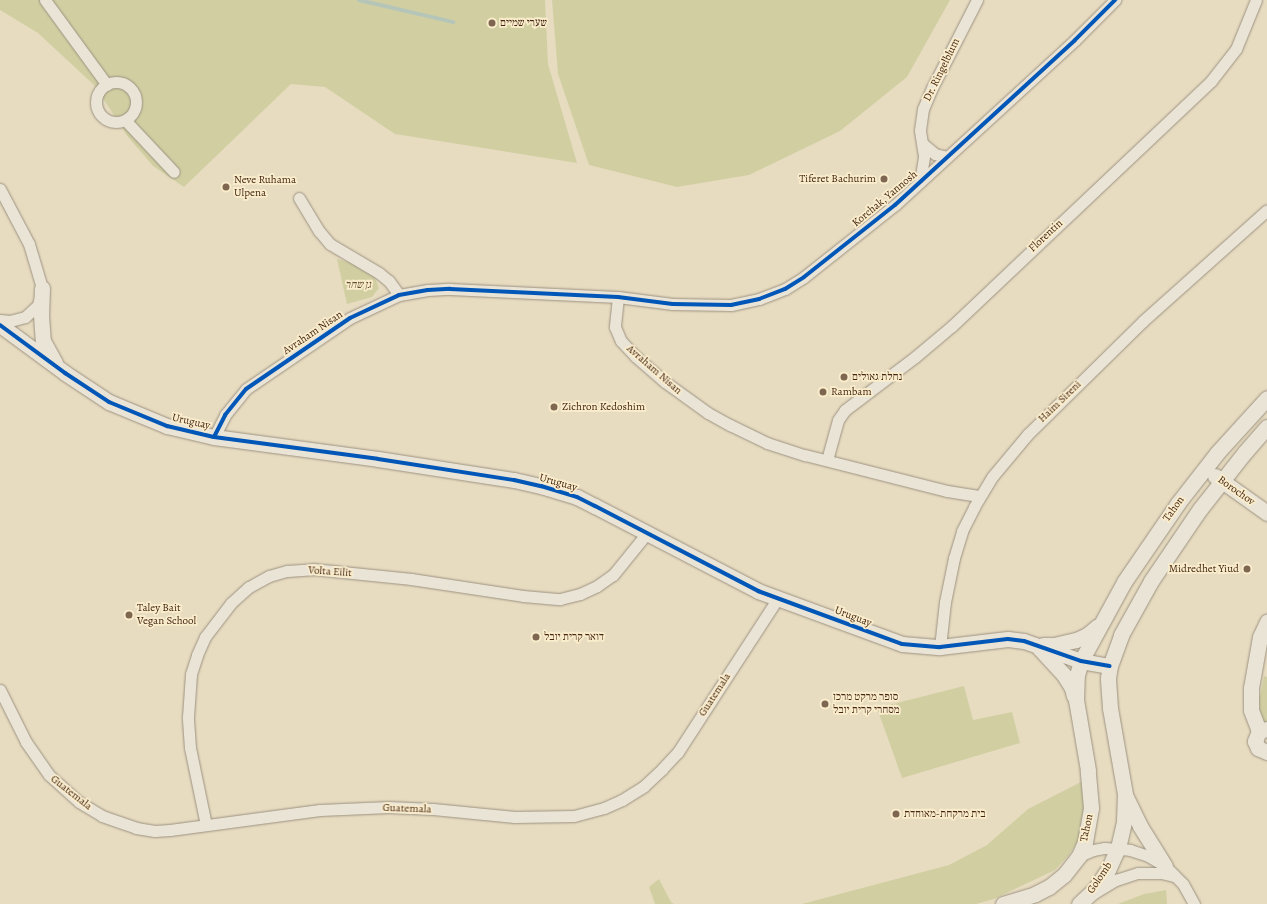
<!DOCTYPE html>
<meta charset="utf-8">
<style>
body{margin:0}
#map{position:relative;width:1267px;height:904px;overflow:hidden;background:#e7dcc0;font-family:Alegreya,"Frank Ruhl Libre",serif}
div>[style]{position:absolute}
.green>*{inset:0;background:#d1cfa2}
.stream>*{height:4px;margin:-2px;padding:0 2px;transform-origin:2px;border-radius:2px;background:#b5c6b8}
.roads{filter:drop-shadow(0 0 1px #9d9280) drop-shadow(0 0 1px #9d9280)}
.street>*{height:11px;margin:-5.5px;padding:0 5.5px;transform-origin:5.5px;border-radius:5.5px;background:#eae4d7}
.street>.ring{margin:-5.5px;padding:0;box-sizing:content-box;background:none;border:11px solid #eae4d7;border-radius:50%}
.secondary>*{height:15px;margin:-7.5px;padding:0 7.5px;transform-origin:7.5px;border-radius:7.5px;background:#eae4d7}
.cycleway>*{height:4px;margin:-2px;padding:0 2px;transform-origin:2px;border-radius:2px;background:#0057b8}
.dots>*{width:11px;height:11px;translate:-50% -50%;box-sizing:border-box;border:2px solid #faedcc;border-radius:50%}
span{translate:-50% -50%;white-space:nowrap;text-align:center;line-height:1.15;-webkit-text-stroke:3.5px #faedcc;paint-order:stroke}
.poi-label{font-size:11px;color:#462613}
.left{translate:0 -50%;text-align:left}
.right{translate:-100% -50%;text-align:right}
.street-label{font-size:11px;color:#462613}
.park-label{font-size:11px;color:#644e31;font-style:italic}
</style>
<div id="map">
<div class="green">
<i style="clip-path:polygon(0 0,545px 0,548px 64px,577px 163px,395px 134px,325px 87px,291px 84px,184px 187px,153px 166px,128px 137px,95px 86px,38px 33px,0 10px)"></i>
<i style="clip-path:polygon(552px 0,950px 0,907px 77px,840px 131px,749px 175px,677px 187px,589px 165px,558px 74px)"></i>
<i style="clip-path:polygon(337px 259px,351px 263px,374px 276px,379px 288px,372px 297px,347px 304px)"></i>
<i style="clip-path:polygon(1264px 676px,1267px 677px,1267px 724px,1261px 719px,1259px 701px)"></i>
<i style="clip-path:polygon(964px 686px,973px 720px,1012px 712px,1020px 743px,902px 778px,877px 708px)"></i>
<i style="clip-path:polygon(1083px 781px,1084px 808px,1079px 839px,1069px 855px,1055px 870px,994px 899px,976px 904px,802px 904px,949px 865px,987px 845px,1028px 809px)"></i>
<i style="clip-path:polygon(659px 879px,671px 902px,674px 904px,655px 904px,649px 887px)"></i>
<i style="clip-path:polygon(1166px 890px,1167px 904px,1118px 904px,1144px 894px)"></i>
</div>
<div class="stream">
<i style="left:359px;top:0;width:97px;rotate:13.2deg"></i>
</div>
<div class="roads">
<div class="street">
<i style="left:45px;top:0;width:105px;rotate:53.9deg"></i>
<i class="ring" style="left:96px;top:82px;width:29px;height:29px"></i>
<i style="left:125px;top:120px;width:71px;rotate:46.7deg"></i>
<i style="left:923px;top:144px;width:16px;rotate:40deg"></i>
<i style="left:935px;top:154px;width:12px;rotate:14deg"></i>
<i style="left:920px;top:182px;width:26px;rotate:-81deg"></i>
<i style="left:924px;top:156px;width:26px;rotate:-99deg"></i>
<i style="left:920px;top:130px;width:21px;rotate:-82deg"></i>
<i style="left:923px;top:109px;width:23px;rotate:-67deg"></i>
<i style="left:932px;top:88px;width:99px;rotate:-62.9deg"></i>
<i style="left:0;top:189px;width:62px;rotate:62.2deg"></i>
<i style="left:29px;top:244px;width:46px;rotate:73.5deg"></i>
<i style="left:42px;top:288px;width:17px;rotate:103deg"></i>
<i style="left:38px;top:305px;width:18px;rotate:137deg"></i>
<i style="left:25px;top:317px;width:16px;rotate:165deg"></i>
<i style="left:10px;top:321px;width:10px;rotate:-174deg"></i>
<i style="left:299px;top:198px;width:39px;rotate:59deg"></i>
<i style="left:319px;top:231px;width:17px;rotate:50deg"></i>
<i style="left:330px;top:244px;width:57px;rotate:30.6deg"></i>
<i style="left:379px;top:273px;width:13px;rotate:39deg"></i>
<i style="left:389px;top:281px;width:17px;rotate:54deg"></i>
<i style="left:618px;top:297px;width:30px;rotate:96deg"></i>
<i style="left:615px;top:327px;width:15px;rotate:67deg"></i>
<i style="left:621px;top:341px;width:21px;rotate:47deg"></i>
<i style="left:635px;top:356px;width:40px;rotate:41deg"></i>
<i style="left:665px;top:382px;width:53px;rotate:35.8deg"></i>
<i style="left:708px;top:413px;width:25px;rotate:29deg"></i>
<i style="left:730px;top:425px;width:41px;rotate:25.9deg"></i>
<i style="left:767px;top:443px;width:40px;rotate:18deg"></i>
<i style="left:805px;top:455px;width:146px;rotate:14.2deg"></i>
<i style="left:947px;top:491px;width:32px;rotate:9deg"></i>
<i style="left:214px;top:437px;width:25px;rotate:-63deg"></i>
<i style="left:225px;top:415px;width:33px;rotate:-51deg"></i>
<i style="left:246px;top:389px;width:126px;rotate:-34.3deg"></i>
<i style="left:350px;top:318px;width:54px;rotate:-25.1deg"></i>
<i style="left:399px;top:295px;width:29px;rotate:-10deg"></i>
<i style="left:428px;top:290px;width:22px;rotate:-3deg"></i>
<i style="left:450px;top:289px;width:168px;rotate:2.7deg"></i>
<i style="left:618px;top:297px;width:55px;rotate:7.3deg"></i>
<i style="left:673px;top:304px;width:58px;rotate:1deg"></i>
<i style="left:731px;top:305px;width:29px;rotate:-12deg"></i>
<i style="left:759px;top:299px;width:28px;rotate:-21deg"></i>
<i style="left:785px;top:289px;width:22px;rotate:-32deg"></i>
<i style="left:804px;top:277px;width:116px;rotate:-38.4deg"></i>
<i style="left:895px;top:205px;width:244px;rotate:-42.5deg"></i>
<i style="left:1075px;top:40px;width:57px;rotate:-45deg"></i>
<i style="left:827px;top:460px;width:41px;rotate:-74.6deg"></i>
<i style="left:838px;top:420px;width:12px;rotate:-55deg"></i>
<i style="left:845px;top:410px;width:88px;rotate:-37.1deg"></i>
<i style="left:915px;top:357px;width:48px;rotate:-40deg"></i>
<i style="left:952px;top:326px;width:357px;rotate:-43.4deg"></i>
<i style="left:1211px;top:81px;width:41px;rotate:-52deg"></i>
<i style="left:1236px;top:49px;width:53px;rotate:-67.8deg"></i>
<i style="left:940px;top:647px;width:45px;rotate:-83.7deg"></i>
<i style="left:945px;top:602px;width:45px;rotate:-78.4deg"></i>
<i style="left:954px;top:558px;width:28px;rotate:-73deg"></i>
<i style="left:962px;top:531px;width:27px;rotate:-63deg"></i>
<i style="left:974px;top:507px;width:35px;rotate:-59deg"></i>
<i style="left:992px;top:477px;width:56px;rotate:-50.1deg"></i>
<i style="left:1028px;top:434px;width:161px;rotate:-44.5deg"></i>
<i style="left:1143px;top:321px;width:166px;rotate:-41.8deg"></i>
<i style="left:0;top:690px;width:58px;rotate:63.4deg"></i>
<i style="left:26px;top:742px;width:40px;rotate:55.1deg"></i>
<i style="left:49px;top:775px;width:40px;rotate:42deg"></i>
<i style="left:79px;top:802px;width:27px;rotate:31deg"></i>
<i style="left:102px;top:816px;width:36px;rotate:19deg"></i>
<i style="left:136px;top:828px;width:19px;rotate:9deg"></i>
<i style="left:155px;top:831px;width:15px;rotate:-4deg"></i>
<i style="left:170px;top:830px;width:151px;rotate:-7.6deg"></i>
<i style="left:320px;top:810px;width:69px;rotate:-2.5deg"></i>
<i style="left:389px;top:807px;width:44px;rotate:2.6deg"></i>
<i style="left:433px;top:809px;width:82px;rotate:5.6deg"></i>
<i style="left:515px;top:817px;width:59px;rotate:-1deg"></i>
<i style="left:574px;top:816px;width:31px;rotate:-15deg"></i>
<i style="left:604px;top:808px;width:20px;rotate:-24deg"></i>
<i style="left:622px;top:800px;width:26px;rotate:-32deg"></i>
<i style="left:644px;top:786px;width:25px;rotate:-43deg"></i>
<i style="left:662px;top:769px;width:23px;rotate:-47deg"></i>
<i style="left:678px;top:752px;width:184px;rotate:-57deg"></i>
<i style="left:206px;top:825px;width:79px;rotate:-101.7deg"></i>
<i style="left:190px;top:748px;width:31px;rotate:-94deg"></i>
<i style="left:188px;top:717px;width:43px;rotate:-86deg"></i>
<i style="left:191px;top:674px;width:20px;rotate:-72deg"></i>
<i style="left:197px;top:655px;width:20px;rotate:-66deg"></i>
<i style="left:205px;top:637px;width:43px;rotate:-52.6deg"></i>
<i style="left:231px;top:603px;width:24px;rotate:-42deg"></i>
<i style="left:249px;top:587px;width:23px;rotate:-29deg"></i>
<i style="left:269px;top:576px;width:19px;rotate:-16deg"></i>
<i style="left:287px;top:571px;width:26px;rotate:-4deg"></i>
<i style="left:313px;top:569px;width:99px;rotate:5.8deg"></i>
<i style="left:411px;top:579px;width:113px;rotate:8.6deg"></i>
<i style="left:523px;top:596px;width:37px;rotate:5deg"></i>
<i style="left:560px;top:599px;width:21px;rotate:-14deg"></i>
<i style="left:580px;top:594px;width:19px;rotate:-25deg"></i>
<i style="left:597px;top:586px;width:19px;rotate:-35deg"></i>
<i style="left:613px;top:575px;width:54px;rotate:-51deg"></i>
<i style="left:1079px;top:856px;width:15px;rotate:-23deg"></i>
<i style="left:1093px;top:850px;width:11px;rotate:-10deg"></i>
<i style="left:1104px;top:848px;width:26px;rotate:4deg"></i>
<i style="left:1130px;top:850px;width:19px;rotate:18deg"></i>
<i style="left:1148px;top:856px;width:20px;rotate:30deg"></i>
<i style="left:1165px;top:866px;width:25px;rotate:45deg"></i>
<i style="left:1183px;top:884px;width:23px;rotate:61deg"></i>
<i style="left:1094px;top:893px;width:26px;rotate:-31deg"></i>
<i style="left:1116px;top:880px;width:23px;rotate:-18deg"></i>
<i style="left:1138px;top:873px;width:23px"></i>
<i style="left:1161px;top:873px;width:13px;rotate:13deg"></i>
</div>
<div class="secondary">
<i style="left:42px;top:288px;width:27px;rotate:92deg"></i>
<i style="left:41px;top:315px;width:26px;rotate:86deg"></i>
<i style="left:43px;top:341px;width:25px;rotate:61deg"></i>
<i style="left:0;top:325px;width:81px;rotate:36.4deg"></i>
<i style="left:65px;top:373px;width:53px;rotate:33.4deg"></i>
<i style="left:109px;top:402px;width:63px;rotate:22.5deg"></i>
<i style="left:167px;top:426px;width:48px;rotate:13.2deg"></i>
<i style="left:214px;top:437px;width:165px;rotate:7.6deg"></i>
<i style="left:378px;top:459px;width:138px;rotate:8.8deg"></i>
<i style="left:514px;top:480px;width:28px;rotate:13deg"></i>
<i style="left:541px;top:486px;width:38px;rotate:17deg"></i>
<i style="left:577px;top:497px;width:20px;rotate:27deg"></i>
<i style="left:595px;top:506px;width:184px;rotate:27.5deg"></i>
<i style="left:758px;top:591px;width:153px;rotate:20.2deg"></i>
<i style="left:902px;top:644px;width:38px;rotate:5deg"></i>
<i style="left:940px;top:647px;width:68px;rotate:-6.7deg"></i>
<i style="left:1008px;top:639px;width:16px;rotate:7deg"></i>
<i style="left:1024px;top:641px;width:60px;rotate:19.3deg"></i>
<i style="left:1081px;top:661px;width:29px;rotate:10deg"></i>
<i style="left:1215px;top:476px;width:64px;rotate:35.4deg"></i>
<i style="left:1043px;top:645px;width:11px"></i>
<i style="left:1054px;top:645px;width:23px;rotate:-13deg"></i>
<i style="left:1076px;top:640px;width:12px;rotate:-24deg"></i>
<i style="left:1087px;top:635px;width:14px;rotate:-39deg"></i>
<i style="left:1039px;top:648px;width:37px;rotate:47deg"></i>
<i style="left:1064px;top:675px;width:15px;rotate:58deg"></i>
<i style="left:1072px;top:688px;width:8px;rotate:76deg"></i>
<i style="left:1267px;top:729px;width:8px;rotate:166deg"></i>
<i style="left:1259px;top:731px;width:11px;rotate:112deg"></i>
<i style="left:1255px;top:741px;width:8px;rotate:67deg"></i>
<i style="left:1258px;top:748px;width:10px;rotate:24deg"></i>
<i style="left:1259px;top:731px;width:22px;rotate:-111deg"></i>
<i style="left:1251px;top:710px;width:22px;rotate:-90deg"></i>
<i style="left:1251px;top:688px;width:52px;rotate:-80deg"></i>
<i style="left:1260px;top:637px;width:17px;rotate:-65deg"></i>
<i style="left:1126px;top:797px;width:32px;rotate:64deg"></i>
<i style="left:1140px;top:826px;width:47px;rotate:58deg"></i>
<i style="left:1003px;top:904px;width:34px;rotate:-17deg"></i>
<i style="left:1035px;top:894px;width:16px;rotate:-27deg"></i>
<i style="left:1049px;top:887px;width:19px;rotate:-39deg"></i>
<i style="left:1064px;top:875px;width:24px;rotate:-52deg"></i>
<i style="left:1079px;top:856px;width:15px;rotate:-67deg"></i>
<i style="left:1085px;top:842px;width:35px;rotate:-80deg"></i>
<i style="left:1091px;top:808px;width:38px;rotate:-95deg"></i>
<i style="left:1088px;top:770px;width:71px;rotate:-99.7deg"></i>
<i style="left:1076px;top:700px;width:25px;rotate:-88deg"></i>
<i style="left:1077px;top:675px;width:15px;rotate:-74deg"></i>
<i style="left:1081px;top:661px;width:90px;rotate:-61.4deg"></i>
<i style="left:1124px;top:582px;width:96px;rotate:-55.6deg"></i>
<i style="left:1178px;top:503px;width:63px;rotate:-52deg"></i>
<i style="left:1217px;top:453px;width:74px;rotate:-47.7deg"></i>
<i style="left:1079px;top:904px;width:22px;rotate:-43deg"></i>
<i style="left:1095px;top:889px;width:23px;rotate:-56deg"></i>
<i style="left:1108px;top:870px;width:24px;rotate:-66deg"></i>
<i style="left:1118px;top:848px;width:28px;rotate:-77deg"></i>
<i style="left:1124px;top:821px;width:27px;rotate:-88deg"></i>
<i style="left:1125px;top:794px;width:87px;rotate:-99.9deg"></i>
<i style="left:1110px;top:708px;width:30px;rotate:-94deg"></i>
<i style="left:1108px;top:678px;width:12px;rotate:-81deg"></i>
<i style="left:1110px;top:666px;width:33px;rotate:-70deg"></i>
<i style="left:1121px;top:635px;width:62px;rotate:-60.9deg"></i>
<i style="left:1151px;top:581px;width:87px;rotate:-55.8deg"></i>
<i style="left:1200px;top:509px;width:73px;rotate:-51.7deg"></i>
<i style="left:1245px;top:452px;width:33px;rotate:-49deg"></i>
</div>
</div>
<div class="cycleway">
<i style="left:0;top:325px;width:81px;rotate:36.4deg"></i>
<i style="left:65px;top:373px;width:53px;rotate:33.4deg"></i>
<i style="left:109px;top:402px;width:63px;rotate:22.5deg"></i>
<i style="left:167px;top:426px;width:48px;rotate:13.2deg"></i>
<i style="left:214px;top:437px;width:165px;rotate:7.6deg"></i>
<i style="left:378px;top:459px;width:138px;rotate:8.8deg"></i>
<i style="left:514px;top:480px;width:28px;rotate:13deg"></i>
<i style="left:541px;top:486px;width:38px;rotate:17deg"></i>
<i style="left:577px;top:497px;width:20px;rotate:27deg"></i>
<i style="left:595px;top:506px;width:184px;rotate:27.5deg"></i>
<i style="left:758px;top:591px;width:153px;rotate:20.2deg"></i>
<i style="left:902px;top:644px;width:38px;rotate:5deg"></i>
<i style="left:940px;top:647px;width:68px;rotate:-6.7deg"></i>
<i style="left:1008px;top:639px;width:16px;rotate:7deg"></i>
<i style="left:1024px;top:641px;width:60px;rotate:19.3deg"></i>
<i style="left:1081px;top:661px;width:29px;rotate:10deg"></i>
<i style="left:214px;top:437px;width:25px;rotate:-63deg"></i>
<i style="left:225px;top:415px;width:33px;rotate:-51deg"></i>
<i style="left:246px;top:389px;width:126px;rotate:-34.3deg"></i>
<i style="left:350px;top:318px;width:54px;rotate:-25.1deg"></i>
<i style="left:399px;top:295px;width:29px;rotate:-10deg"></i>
<i style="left:428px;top:290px;width:22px;rotate:-3deg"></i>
<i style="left:450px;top:289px;width:168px;rotate:2.7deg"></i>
<i style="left:618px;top:297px;width:55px;rotate:7.3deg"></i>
<i style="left:673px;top:304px;width:58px;rotate:1deg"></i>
<i style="left:731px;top:305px;width:29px;rotate:-12deg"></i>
<i style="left:759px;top:299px;width:28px;rotate:-21deg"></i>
<i style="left:785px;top:289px;width:22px;rotate:-32deg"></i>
<i style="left:804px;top:277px;width:116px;rotate:-38.4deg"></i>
<i style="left:895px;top:205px;width:244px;rotate:-42.5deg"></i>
<i style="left:1075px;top:40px;width:57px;rotate:-45deg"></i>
</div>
<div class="dots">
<i style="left:492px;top:23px;background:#7e6650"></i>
<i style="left:884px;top:179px;background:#7e6650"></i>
<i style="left:226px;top:187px;background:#7e6650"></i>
<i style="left:844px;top:377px;background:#7e6650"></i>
<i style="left:823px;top:392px;background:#7e6650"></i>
<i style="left:554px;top:407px;background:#7e6650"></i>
<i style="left:1247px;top:569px;background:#7e6650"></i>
<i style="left:129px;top:615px;background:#7e6650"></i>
<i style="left:536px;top:637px;background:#7e6650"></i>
<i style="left:825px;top:704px;background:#7e6650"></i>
<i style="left:896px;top:814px;background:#7e6650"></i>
</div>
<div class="poi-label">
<span class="left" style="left:500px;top:23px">שערי שמיים</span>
<span class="right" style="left:876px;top:179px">Tiferet Bachurim</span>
<span class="left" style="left:234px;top:187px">Neve Ruhama<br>Ulpena</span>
<span class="left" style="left:852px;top:377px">נחלת גאולים</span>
<span class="left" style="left:831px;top:392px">Rambam</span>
<span class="left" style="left:562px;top:407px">Zichron Kedoshim</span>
<span class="right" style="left:1239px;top:569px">Midredhet Yiud</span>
<span class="left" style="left:137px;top:615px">Taley Bait<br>Vegan School</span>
<span class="left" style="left:544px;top:637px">דואר קרית יובל</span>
<span class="left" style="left:833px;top:704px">סופר מרקט מרכז<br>מסחרי קרית יובל</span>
<span class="left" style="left:904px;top:814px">בית מרקחת-מאוחדת</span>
</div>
<div class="street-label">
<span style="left:942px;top:70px;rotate:-64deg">Dr. Ringelblum</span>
<span style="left:885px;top:199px;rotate:-40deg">Korchak, Yannosh</span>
<span style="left:1046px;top:236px;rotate:-43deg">Florentin</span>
<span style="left:313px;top:333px;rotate:-34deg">Avraham Nisan</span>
<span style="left:654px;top:370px;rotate:41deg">Avraham Nisan</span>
<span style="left:1060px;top:402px;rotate:-44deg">Haim Sireni</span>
<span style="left:191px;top:422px;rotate:13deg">Uruguay</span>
<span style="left:558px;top:483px;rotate:16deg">Uruguay</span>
<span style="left:1236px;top:491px;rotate:35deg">Borochov</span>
<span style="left:1174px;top:509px;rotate:-54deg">Tahon</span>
<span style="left:330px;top:572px;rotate:4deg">Volta Eilit</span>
<span style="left:853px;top:617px;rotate:21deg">Uruguay</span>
<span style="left:715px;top:695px;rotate:-57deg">Guatemala</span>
<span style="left:71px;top:793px;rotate:38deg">Guatemala</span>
<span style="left:407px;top:809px;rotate:2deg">Guatemala</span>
<span style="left:1087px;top:828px;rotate:-78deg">Tahon</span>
<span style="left:1100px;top:878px;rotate:-56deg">Golomb</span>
</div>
<div class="park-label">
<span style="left:358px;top:285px">גן שחר</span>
</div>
</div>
